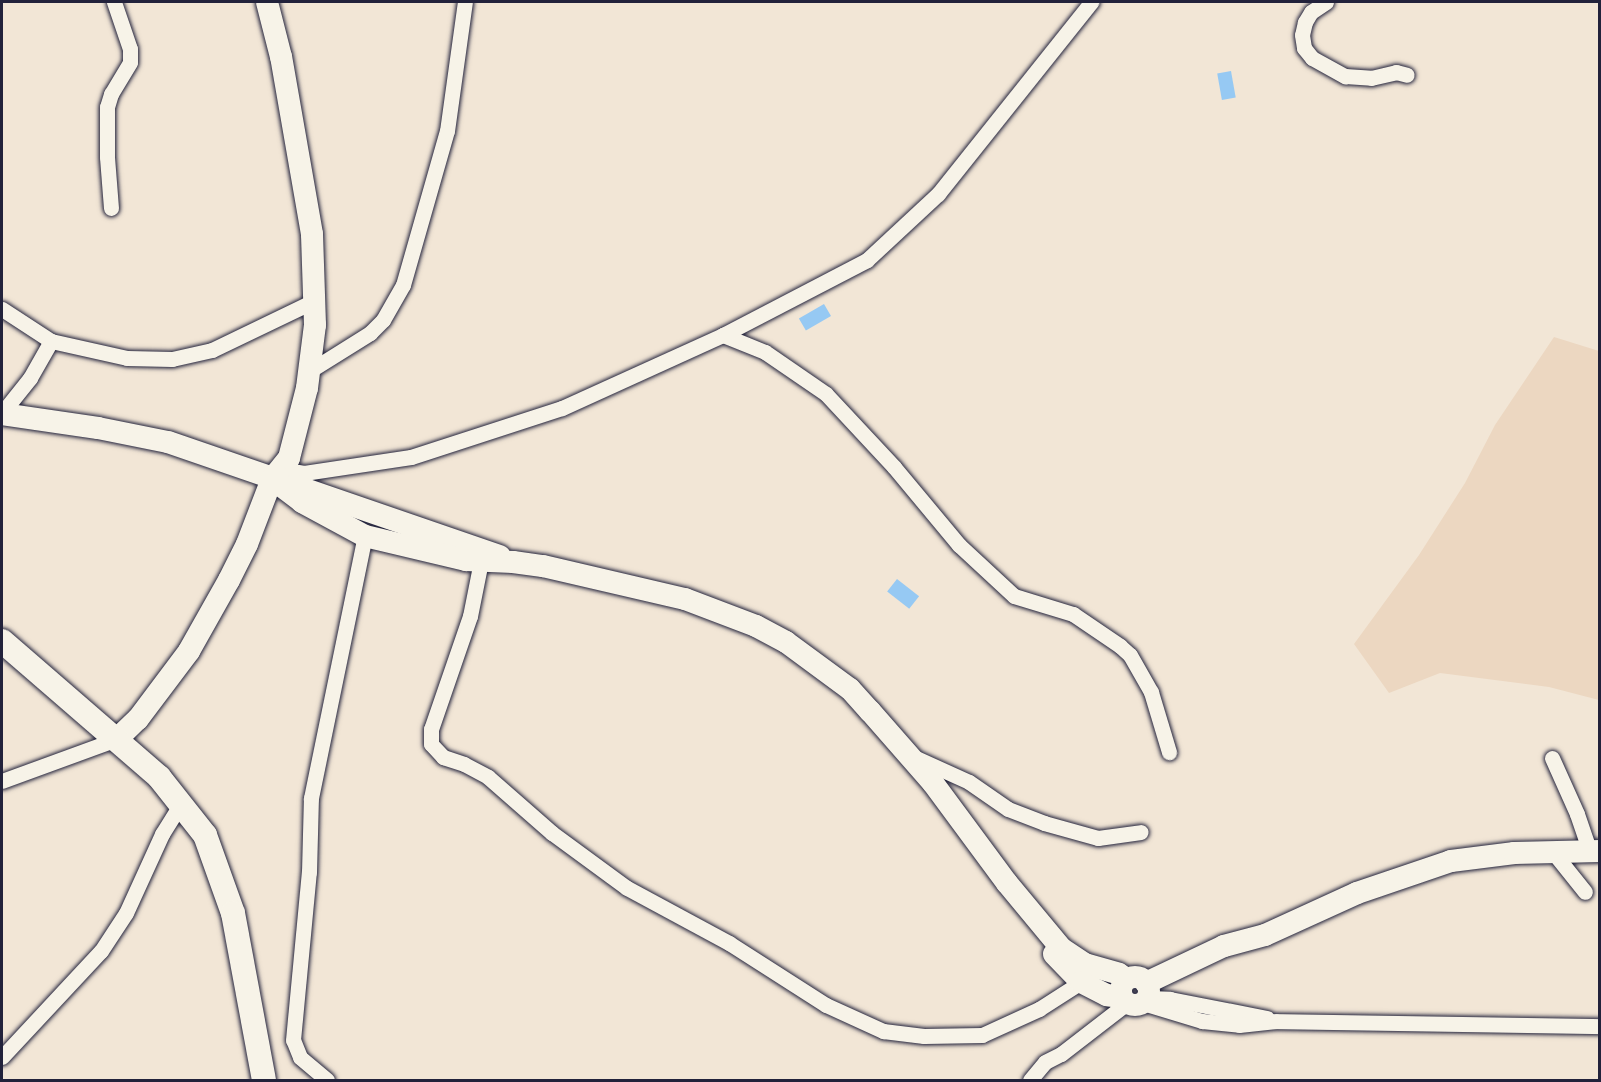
<!DOCTYPE html>
<style>
body{margin:0}
#map{position:relative;width:1601px;height:1082px;overflow:hidden;background:#f2e6d6;font-family:"Architects Daughter",sans-serif}
div>[style]{position:absolute}
.built>*{inset:0;background:#ecd7c1}
.water>*{inset:0;background:#96c9f3;transform-origin:0 0}
.roads{filter:drop-shadow(0 0 2px #22223b) drop-shadow(0 0 2px #22223b)}
.street>*{height:15px;margin:-7.5px;padding:0 7.5px;transform-origin:7.5px;border-radius:7.5px;background:#f7f3e8}
.secondary>*{height:22px;margin:-11px;padding:0 11px;transform-origin:11px;border-radius:11px;background:#f7f3e8}
.secondary>.ring{margin:-11px;padding:0;box-sizing:content-box;background:none;border:22px solid #f7f3e8;border-radius:50%}
.primary>*{height:24px;margin:-12px;padding:0 12px;transform-origin:12px;border-radius:12px;background:#f7f3e8}
span{translate:-50% -50%;white-space:nowrap;text-align:center;line-height:1.15;-webkit-text-stroke:4.5px #f7f3e8;paint-order:stroke}
.frame{position:absolute;inset:0;border:3px solid #22223b;pointer-events:none}
</style>
<div id="map">
<div class="built">
<i style="clip-path:polygon(1554px 337px,1599px 351px,1599px 700px,1549px 687px,1440px 673px,1389px 693px,1354px 644px,1419px 555px,1465px 483px,1495px 425px)"></i>
</div>
<div class="water">
<i style="left:1231px;top:71px;width:27px;height:14px;rotate:80deg"></i>
<i style="left:824px;top:304px;width:14px;height:29px;rotate:60deg"></i>
<i style="left:897px;top:579px;width:28px;height:16px;rotate:38deg"></i>
</div>
<div class="roads">
<div class="street">
<i style="left:1326px;top:2px;width:18px;rotate:146deg"></i>
<i style="left:1311px;top:12px;width:12px;rotate:121deg"></i>
<i style="left:1305px;top:22px;width:13px;rotate:103deg"></i>
<i style="left:1302px;top:35px;width:13px;rotate:81deg"></i>
<i style="left:1304px;top:48px;width:13px;rotate:51deg"></i>
<i style="left:1312px;top:58px;width:38px;rotate:29deg"></i>
<i style="left:1345px;top:76px;width:26px;rotate:4deg"></i>
<i style="left:1371px;top:78px;width:26px;rotate:-13deg"></i>
<i style="left:1396px;top:72px;width:11px;rotate:15deg"></i>
<i style="left:111px;top:208px;width:51px;rotate:-94.5deg"></i>
<i style="left:107px;top:157px;width:50px;rotate:-90deg"></i>
<i style="left:107px;top:107px;width:14px;rotate:-73deg"></i>
<i style="left:111px;top:94px;width:37px;rotate:-59deg"></i>
<i style="left:130px;top:62px;width:13px;rotate:-90deg"></i>
<i style="left:130px;top:49px;width:50px;rotate:-108.8deg"></i>
<i style="left:2px;top:309px;width:59px;rotate:33.1deg"></i>
<i style="left:51px;top:341px;width:43px;rotate:119.6deg"></i>
<i style="left:30px;top:378px;width:45px;rotate:128.7deg"></i>
<i style="left:723px;top:335px;width:45px;rotate:22deg"></i>
<i style="left:765px;top:352px;width:74px;rotate:34.5deg"></i>
<i style="left:826px;top:394px;width:100px;rotate:47deg"></i>
<i style="left:894px;top:467px;width:102px;rotate:50.2deg"></i>
<i style="left:959px;top:545px;width:75px;rotate:42.8deg"></i>
<i style="left:1014px;top:596px;width:62px;rotate:17deg"></i>
<i style="left:1073px;top:614px;width:57px;rotate:34.2deg"></i>
<i style="left:1120px;top:646px;width:13px;rotate:42deg"></i>
<i style="left:1130px;top:655px;width:43px;rotate:60.4deg"></i>
<i style="left:1151px;top:692px;width:63px;rotate:73.3deg"></i>
<i style="left:51px;top:341px;width:78px;rotate:12.6deg"></i>
<i style="left:127px;top:358px;width:45px;rotate:1.3deg"></i>
<i style="left:172px;top:359px;width:41px;rotate:-12.7deg"></i>
<i style="left:212px;top:350px;width:115px;rotate:-25.7deg"></i>
<i style="left:311px;top:370px;width:70px;rotate:-32.1deg"></i>
<i style="left:370px;top:333px;width:18px;rotate:-45deg"></i>
<i style="left:383px;top:320px;width:40px;rotate:-60.3deg"></i>
<i style="left:403px;top:285px;width:160px;rotate:-74.1deg"></i>
<i style="left:447px;top:131px;width:130px;rotate:-82.1deg"></i>
<i style="left:281px;top:469px;width:23px;rotate:10deg"></i>
<i style="left:304px;top:473px;width:108px;rotate:-8.5deg"></i>
<i style="left:411px;top:457px;width:159px;rotate:-18deg"></i>
<i style="left:562px;top:408px;width:177px;rotate:-24.4deg"></i>
<i style="left:723px;top:335px;width:162px;rotate:-27.5deg"></i>
<i style="left:867px;top:260px;width:97px;rotate:-42.9deg"></i>
<i style="left:938px;top:194px;width:246px;rotate:-51.4deg"></i>
<i style="left:481px;top:561px;width:56px;rotate:101.3deg"></i>
<i style="left:470px;top:616px;width:120px;rotate:109deg"></i>
<i style="left:431px;top:729px;width:15px;rotate:90deg"></i>
<i style="left:431px;top:744px;width:18px;rotate:47deg"></i>
<i style="left:443px;top:757px;width:22px;rotate:18deg"></i>
<i style="left:464px;top:764px;width:27px;rotate:28deg"></i>
<i style="left:488px;top:777px;width:85px;rotate:41.2deg"></i>
<i style="left:552px;top:833px;width:93px;rotate:36.3deg"></i>
<i style="left:627px;top:888px;width:116px;rotate:28.3deg"></i>
<i style="left:729px;top:943px;width:115px;rotate:32.6deg"></i>
<i style="left:826px;top:1005px;width:63px;rotate:24.5deg"></i>
<i style="left:883px;top:1031px;width:41px;rotate:7deg"></i>
<i style="left:924px;top:1036px;width:58px;rotate:-1deg"></i>
<i style="left:982px;top:1035px;width:63px;rotate:-24.5deg"></i>
<i style="left:1039px;top:1009px;width:50px;rotate:-32.7deg"></i>
<i style="left:914px;top:757px;width:60px;rotate:24.4deg"></i>
<i style="left:969px;top:782px;width:47px;rotate:34.7deg"></i>
<i style="left:1008px;top:809px;width:39px;rotate:21deg"></i>
<i style="left:1044px;top:823px;width:56px;rotate:15.5deg"></i>
<i style="left:1098px;top:838px;width:43px;rotate:-7.9deg"></i>
<i style="left:1552px;top:758px;width:61px;rotate:65.9deg"></i>
<i style="left:1577px;top:814px;width:40px;rotate:71.1deg"></i>
<i style="left:2px;top:781px;width:122px;rotate:-20.1deg"></i>
<i style="left:1553px;top:852px;width:51px;rotate:51.3deg"></i>
<i style="left:1147px;top:998px;width:23px;rotate:2deg"></i>
<i style="left:1170px;top:999px;width:99px;rotate:11.1deg"></i>
<i style="left:1143px;top:1003px;width:62px;rotate:17deg"></i>
<i style="left:1202px;top:1021px;width:37px;rotate:6deg"></i>
<i style="left:1239px;top:1025px;width:37px;rotate:-6deg"></i>
<i style="left:1276px;top:1021px;width:324px;rotate:0.9deg"></i>
<i style="left:2px;top:1057px;width:145px;rotate:-47deg"></i>
<i style="left:101px;top:951px;width:45px;rotate:-56.7deg"></i>
<i style="left:126px;top:913px;width:87px;rotate:-65.5deg"></i>
<i style="left:162px;top:834px;width:38px;rotate:-58deg"></i>
<i style="left:327px;top:1080px;width:35px;rotate:-140deg"></i>
<i style="left:300px;top:1057px;width:18px;rotate:-112deg"></i>
<i style="left:293px;top:1040px;width:169px;rotate:-84.6deg"></i>
<i style="left:309px;top:872px;width:74px;rotate:-88.5deg"></i>
<i style="left:311px;top:798px;width:268px;rotate:-78.4deg"></i>
<i style="left:1030px;top:1080px;width:23px;rotate:-50deg"></i>
<i style="left:1045px;top:1062px;width:18px;rotate:-27deg"></i>
<i style="left:1061px;top:1054px;width:83px;rotate:-37.7deg"></i>
</div>
<div class="secondary">
<i style="left:2px;top:414px;width:97px;rotate:8.3deg"></i>
<i style="left:98px;top:428px;width:71px;rotate:11.3deg"></i>
<i style="left:168px;top:442px;width:351px;rotate:19deg"></i>
<i style="left:272px;top:479px;width:38px;rotate:37deg"></i>
<i style="left:302px;top:502px;width:72px;rotate:28.4deg"></i>
<i style="left:365px;top:536px;width:104px;rotate:13.4deg"></i>
<i style="left:466px;top:560px;width:47px;rotate:2.4deg"></i>
<i style="left:513px;top:562px;width:30px;rotate:8deg"></i>
<i style="left:543px;top:566px;width:146px;rotate:13.1deg"></i>
<i style="left:685px;top:599px;width:76px;rotate:20.8deg"></i>
<i style="left:756px;top:626px;width:34px;rotate:28deg"></i>
<i style="left:786px;top:642px;width:79px;rotate:36.3deg"></i>
<i style="left:850px;top:689px;width:30px;rotate:48deg"></i>
<i style="left:870px;top:711px;width:96px;rotate:48.8deg"></i>
<i style="left:933px;top:783px;width:124px;rotate:53.5deg"></i>
<i style="left:1007px;top:883px;width:85px;rotate:50.3deg"></i>
<i style="left:1061px;top:948px;width:29px;rotate:34deg"></i>
<i style="left:1085px;top:964px;width:35px;rotate:16deg"></i>
<i style="left:1119px;top:974px;width:9px;rotate:32deg"></i>
<i style="left:117px;top:739px;width:29px;rotate:-44deg"></i>
<i style="left:138px;top:719px;width:85px;rotate:-53.1deg"></i>
<i style="left:189px;top:651px;width:81px;rotate:-60.6deg"></i>
<i style="left:229px;top:580px;width:40px;rotate:-63.4deg"></i>
<i style="left:247px;top:544px;width:70px;rotate:-69deg"></i>
<i style="left:272px;top:479px;width:27px;rotate:-51deg"></i>
<i style="left:289px;top:458px;width:72px;rotate:-75.6deg"></i>
<i style="left:307px;top:388px;width:64px;rotate:-82.8deg"></i>
<i style="left:315px;top:325px;width:91px;rotate:-91.9deg"></i>
<i style="left:312px;top:234px;width:180px;rotate:-99.9deg"></i>
<i style="left:281px;top:57px;width:57px;rotate:-104.3deg"></i>
<i style="left:1054px;top:954px;width:39px;rotate:46deg"></i>
<i style="left:1081px;top:982px;width:29px;rotate:27deg"></i>
<i style="left:1107px;top:995px;width:15px;rotate:11deg"></i>
<i class="ring" style="left:1121px;top:977px;width:6px;height:6px"></i>
<i style="left:1146px;top:983px;width:86px;rotate:-25.4deg"></i>
<i style="left:1224px;top:946px;width:42px;rotate:-15deg"></i>
<i style="left:1265px;top:935px;width:101px;rotate:-24.5deg"></i>
<i style="left:1357px;top:893px;width:99px;rotate:-18.8deg"></i>
<i style="left:1451px;top:861px;width:64px;rotate:-7.2deg"></i>
<i style="left:1514px;top:853px;width:86px;rotate:-1.3deg"></i>
</div>
<div class="primary">
<i style="left:2px;top:641px;width:208px;rotate:40.9deg"></i>
<i style="left:159px;top:777px;width:74px;rotate:51.6deg"></i>
<i style="left:205px;top:835px;width:83px;rotate:70.3deg"></i>
<i style="left:233px;top:913px;width:170px;rotate:79.5deg"></i>
</div>
</div>
<div class="frame"></div>
</div>
